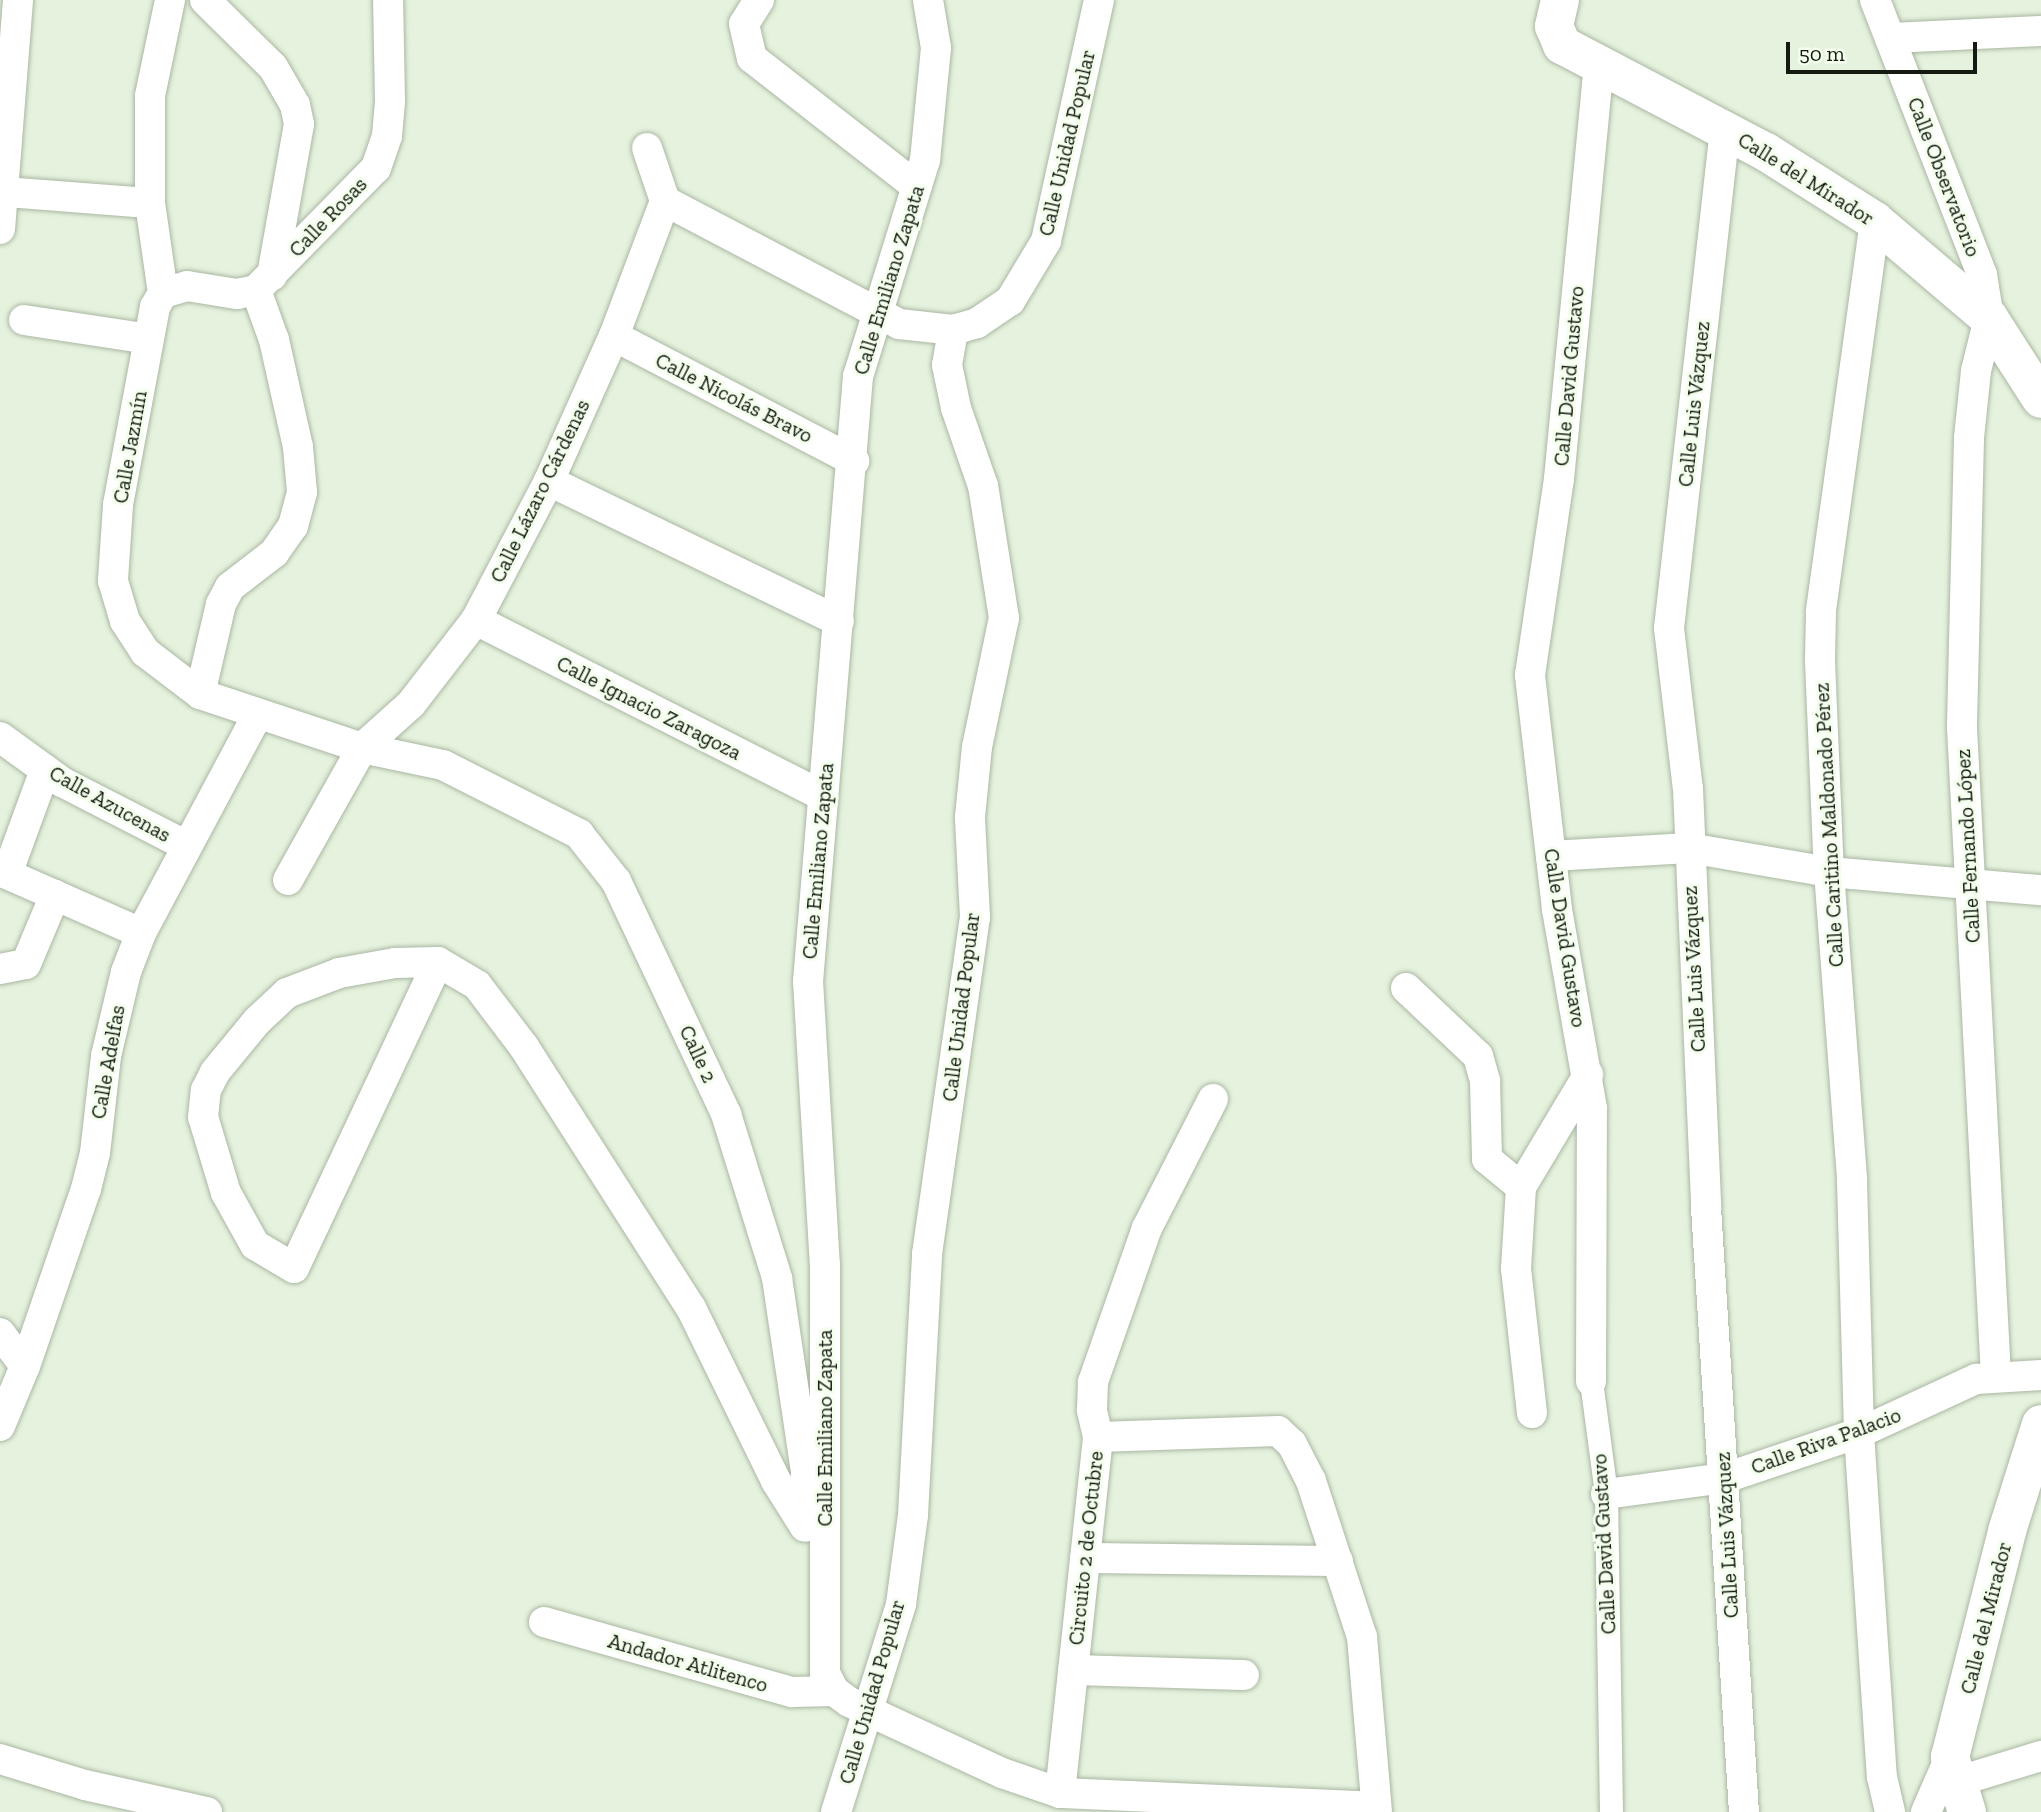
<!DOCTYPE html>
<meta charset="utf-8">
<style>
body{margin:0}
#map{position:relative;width:2041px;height:1812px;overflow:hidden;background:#e5f2dd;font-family:"Zilla Slab",serif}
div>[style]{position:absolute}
.roads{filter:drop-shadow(0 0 2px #aab7a3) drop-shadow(0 0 2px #aab7a3)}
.pedestrian>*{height:23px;margin:-11.5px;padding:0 11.5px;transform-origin:11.5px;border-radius:11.5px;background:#fff}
.minor>*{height:30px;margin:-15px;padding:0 15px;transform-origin:15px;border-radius:15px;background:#fff}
.tertiary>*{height:38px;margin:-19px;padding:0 19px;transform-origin:19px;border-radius:19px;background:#fff}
span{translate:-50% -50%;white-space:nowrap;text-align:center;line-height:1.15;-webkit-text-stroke:6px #f3feed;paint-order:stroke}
.street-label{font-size:21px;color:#141911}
.scale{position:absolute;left:1786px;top:42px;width:191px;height:32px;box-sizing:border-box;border:4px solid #141911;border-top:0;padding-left:9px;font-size:21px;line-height:24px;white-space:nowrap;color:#141911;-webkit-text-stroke:5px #f3feed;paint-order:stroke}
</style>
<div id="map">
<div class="roads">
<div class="pedestrian">
<i style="left:1591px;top:1381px;width:114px;rotate:82.4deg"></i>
<i style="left:1606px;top:1494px;width:318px;rotate:89.1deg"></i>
</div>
<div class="minor">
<i style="left:170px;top:0;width:98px;rotate:101.8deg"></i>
<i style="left:150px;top:96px;width:107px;rotate:90deg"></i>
<i style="left:150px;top:203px;width:91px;rotate:81.8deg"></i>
<i style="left:163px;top:293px;width:16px;rotate:120deg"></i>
<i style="left:155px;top:307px;width:201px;rotate:100.6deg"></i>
<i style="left:118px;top:505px;width:76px;rotate:93.8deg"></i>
<i style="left:113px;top:581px;width:42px;rotate:73.3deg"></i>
<i style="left:125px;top:621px;width:37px;rotate:57deg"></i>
<i style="left:145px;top:652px;width:69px;rotate:37.4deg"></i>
<i style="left:200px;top:694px;width:171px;rotate:18.4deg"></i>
<i style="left:362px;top:748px;width:83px;rotate:11.9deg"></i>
<i style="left:443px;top:765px;width:153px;rotate:26.9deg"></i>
<i style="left:579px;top:834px;width:60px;rotate:51.8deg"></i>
<i style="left:616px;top:881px;width:258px;rotate:64.7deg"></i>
<i style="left:726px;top:1114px;width:172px;rotate:72.7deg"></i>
<i style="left:777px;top:1278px;width:196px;rotate:81.5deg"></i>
<i style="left:806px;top:1472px;width:53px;rotate:92.2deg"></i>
<i style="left:205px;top:0;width:95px;rotate:44.6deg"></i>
<i style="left:273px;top:67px;width:44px;rotate:59.9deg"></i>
<i style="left:295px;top:105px;width:19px;rotate:78deg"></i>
<i style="left:299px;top:124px;width:154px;rotate:100.1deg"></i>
<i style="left:759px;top:0;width:28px;rotate:122deg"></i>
<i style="left:744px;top:24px;width:35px;rotate:77deg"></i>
<i style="left:752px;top:58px;width:209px;rotate:38deg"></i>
<i style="left:928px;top:0;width:49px;rotate:80.5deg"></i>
<i style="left:936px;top:48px;width:113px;rotate:95.6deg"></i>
<i style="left:925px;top:160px;width:226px;rotate:107.2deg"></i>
<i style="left:858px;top:376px;width:607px;rotate:94.72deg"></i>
<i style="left:808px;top:981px;width:284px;rotate:86.6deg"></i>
<i style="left:825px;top:1264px;width:409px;rotate:90deg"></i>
<i style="left:825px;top:1673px;width:20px;rotate:63deg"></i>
<i style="left:834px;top:1691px;width:19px;rotate:36deg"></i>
<i style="left:849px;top:1702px;width:169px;rotate:24.9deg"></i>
<i style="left:1002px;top:1773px;width:61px;rotate:19deg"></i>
<i style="left:1060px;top:1793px;width:316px;rotate:2.5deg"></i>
<i style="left:1875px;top:0;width:295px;rotate:68.7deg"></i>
<i style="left:1982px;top:275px;width:44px;rotate:80.8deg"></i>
<i style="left:1989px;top:318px;width:55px;rotate:103.8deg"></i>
<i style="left:1976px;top:371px;width:67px;rotate:96deg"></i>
<i style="left:1969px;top:438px;width:290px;rotate:91.4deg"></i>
<i style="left:1962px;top:728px;width:649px;rotate:87deg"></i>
<i style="left:1890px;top:38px;width:151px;rotate:-2.7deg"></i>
<i style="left:1725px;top:129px;width:502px;rotate:96.4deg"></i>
<i style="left:1669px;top:628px;width:162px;rotate:83.3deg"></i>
<i style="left:1688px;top:789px;width:418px;rotate:87.5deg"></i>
<i style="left:1706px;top:1207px;width:606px;rotate:86.41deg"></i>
<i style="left:647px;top:148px;width:56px;rotate:71.2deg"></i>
<i style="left:6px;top:192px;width:144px;rotate:4.4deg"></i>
<i style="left:665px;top:201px;width:264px;rotate:27.7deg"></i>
<i style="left:899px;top:324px;width:54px;rotate:6.3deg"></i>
<i style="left:953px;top:330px;width:25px;rotate:-16deg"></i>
<i style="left:977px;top:323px;width:40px;rotate:-34deg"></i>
<i style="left:1010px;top:301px;width:70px;rotate:-59deg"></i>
<i style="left:1046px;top:241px;width:247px;rotate:-77.6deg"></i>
<i style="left:1875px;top:221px;width:395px;rotate:97.9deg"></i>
<i style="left:1821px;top:612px;width:49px;rotate:91.2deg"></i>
<i style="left:1820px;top:661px;width:211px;rotate:87.6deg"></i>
<i style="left:1829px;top:872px;width:310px;rotate:85.7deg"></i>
<i style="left:1852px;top:1181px;width:252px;rotate:88.4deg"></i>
<i style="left:1859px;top:1433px;width:345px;rotate:86.2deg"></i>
<i style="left:1882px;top:1777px;width:36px;rotate:77deg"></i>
<i style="left:0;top:229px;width:230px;rotate:-85.5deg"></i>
<i style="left:163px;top:293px;width:25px;rotate:-16deg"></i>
<i style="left:187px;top:286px;width:51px;rotate:9.1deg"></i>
<i style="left:237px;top:294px;width:19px;rotate:-12deg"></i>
<i style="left:256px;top:290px;width:171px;rotate:-45.5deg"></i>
<i style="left:376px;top:168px;width:34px;rotate:-71deg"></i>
<i style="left:387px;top:136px;width:36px;rotate:-85deg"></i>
<i style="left:390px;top:100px;width:100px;rotate:-91.1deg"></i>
<i style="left:24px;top:320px;width:126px;rotate:8.6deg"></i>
<i style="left:614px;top:336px;width:271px;rotate:27.5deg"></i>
<i style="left:549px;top:481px;width:322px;rotate:25.8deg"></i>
<i style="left:476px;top:620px;width:389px;rotate:26.9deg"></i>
<i style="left:200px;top:694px;width:92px;rotate:-76.9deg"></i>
<i style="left:221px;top:604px;width:19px;rotate:-62deg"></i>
<i style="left:230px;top:587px;width:56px;rotate:-37.7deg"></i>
<i style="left:274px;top:553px;width:33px;rotate:-55deg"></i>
<i style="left:293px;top:526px;width:35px;rotate:-75deg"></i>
<i style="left:302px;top:492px;width:45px;rotate:-95.1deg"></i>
<i style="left:298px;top:447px;width:110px;rotate:-102.6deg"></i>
<i style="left:274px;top:340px;width:53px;rotate:-109.8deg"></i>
<i style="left:0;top:737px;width:77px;rotate:36deg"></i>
<i style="left:62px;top:782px;width:140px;rotate:27.1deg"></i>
<i style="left:1551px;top:856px;width:138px;rotate:-3.3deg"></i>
<i style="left:1689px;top:848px;width:142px;rotate:9.7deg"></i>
<i style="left:1829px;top:872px;width:213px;rotate:4.9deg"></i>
<i style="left:0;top:871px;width:154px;rotate:23.7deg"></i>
<i style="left:7px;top:874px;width:111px;rotate:-69.9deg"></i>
<i style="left:288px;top:880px;width:151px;rotate:-60.7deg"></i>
<i style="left:362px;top:748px;width:66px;rotate:-41.9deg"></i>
<i style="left:411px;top:704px;width:106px;rotate:-52.3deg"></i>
<i style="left:476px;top:620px;width:157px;rotate:-62.3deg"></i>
<i style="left:549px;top:481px;width:159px;rotate:-65.9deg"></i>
<i style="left:614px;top:336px;width:144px;rotate:-69.3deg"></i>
<i style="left:438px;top:962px;width:338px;rotate:115.2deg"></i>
<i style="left:294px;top:1268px;width:45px;rotate:-149.5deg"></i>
<i style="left:255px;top:1245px;width:60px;rotate:-119.1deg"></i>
<i style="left:226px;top:1193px;width:79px;rotate:-106.8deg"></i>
<i style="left:203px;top:1117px;width:27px;rotate:-84deg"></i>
<i style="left:206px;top:1090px;width:20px;rotate:-63deg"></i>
<i style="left:215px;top:1072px;width:66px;rotate:-50.5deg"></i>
<i style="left:257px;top:1021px;width:41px;rotate:-43deg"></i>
<i style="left:287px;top:993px;width:56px;rotate:-21deg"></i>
<i style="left:339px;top:973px;width:57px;rotate:-10.1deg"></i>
<i style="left:395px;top:963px;width:43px;rotate:-1.3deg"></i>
<i style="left:438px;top:962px;width:45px;rotate:30.5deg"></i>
<i style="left:477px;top:985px;width:78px;rotate:52.8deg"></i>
<i style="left:524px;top:1047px;width:310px;rotate:57.4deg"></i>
<i style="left:691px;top:1308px;width:193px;rotate:63.8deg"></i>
<i style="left:776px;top:1481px;width:54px;rotate:57.8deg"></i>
<i style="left:0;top:969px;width:26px;rotate:-11deg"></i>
<i style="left:26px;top:964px;width:75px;rotate:-67.2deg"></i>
<i style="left:1406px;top:988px;width:99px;rotate:43.4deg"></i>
<i style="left:1478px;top:1056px;width:26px;rotate:74deg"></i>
<i style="left:1485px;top:1081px;width:78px;rotate:88.5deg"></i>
<i style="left:1487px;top:1159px;width:44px;rotate:39.5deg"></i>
<i style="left:0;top:1333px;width:41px;rotate:52.9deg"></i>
<i style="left:1591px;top:1381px;width:273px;rotate:-89.8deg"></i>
<i style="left:1592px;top:1108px;width:202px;rotate:-100deg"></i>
<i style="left:1557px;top:909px;width:236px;rotate:-96.6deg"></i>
<i style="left:1530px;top:675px;width:198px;rotate:-81.6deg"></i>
<i style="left:1559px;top:479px;width:414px;rotate:-84.5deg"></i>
<i style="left:1532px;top:1413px;width:145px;rotate:-96.3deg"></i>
<i style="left:1516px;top:1269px;width:82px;rotate:-86.5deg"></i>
<i style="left:1521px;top:1187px;width:131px;rotate:-59.1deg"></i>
<i style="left:0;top:1426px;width:65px;rotate:-67.4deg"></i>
<i style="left:25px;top:1366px;width:187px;rotate:-71deg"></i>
<i style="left:86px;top:1189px;width:37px;rotate:-76deg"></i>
<i style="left:95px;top:1153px;width:98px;rotate:-83.5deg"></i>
<i style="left:106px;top:1056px;width:86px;rotate:-76.6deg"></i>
<i style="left:126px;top:972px;width:42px;rotate:-69deg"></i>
<i style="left:141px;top:933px;width:248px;rotate:-61.9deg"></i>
<i style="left:1098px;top:1437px;width:180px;rotate:-1.9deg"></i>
<i style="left:1278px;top:1431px;width:19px;rotate:43deg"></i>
<i style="left:1292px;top:1444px;width:42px;rotate:62.8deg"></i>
<i style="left:1311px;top:1481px;width:164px;rotate:71.9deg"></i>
<i style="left:1362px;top:1637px;width:176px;rotate:85.1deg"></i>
<i style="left:1606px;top:1494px;width:120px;rotate:-7.7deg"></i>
<i style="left:1725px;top:1478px;width:141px;rotate:-18.6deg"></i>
<i style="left:1859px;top:1433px;width:129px;rotate:-24.8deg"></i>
<i style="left:1976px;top:1379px;width:65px;rotate:-3.5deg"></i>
<i style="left:1085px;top:1558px;width:253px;rotate:0.7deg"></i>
<i style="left:544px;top:1622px;width:258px;rotate:15.8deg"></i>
<i style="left:792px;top:1692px;width:42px;rotate:-1.4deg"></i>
<i style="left:1073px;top:1670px;width:171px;rotate:1.7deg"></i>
<i style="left:0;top:1759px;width:89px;rotate:17deg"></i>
<i style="left:85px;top:1785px;width:125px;rotate:12.5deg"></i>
<i style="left:1959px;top:1781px;width:86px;rotate:-17deg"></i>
<i style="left:1060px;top:1793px;width:358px;rotate:-83.9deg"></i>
<i style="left:1098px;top:1437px;width:28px;rotate:-103deg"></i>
<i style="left:1092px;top:1410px;width:28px;rotate:-88deg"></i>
<i style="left:1093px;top:1382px;width:163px;rotate:-70.7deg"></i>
<i style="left:1147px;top:1228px;width:145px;rotate:-62.9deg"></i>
<i style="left:836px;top:1812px;width:218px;rotate:-72.6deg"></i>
<i style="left:901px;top:1604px;width:90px;rotate:-82.3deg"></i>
<i style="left:913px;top:1515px;width:261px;rotate:-86.9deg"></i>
<i style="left:927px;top:1254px;width:340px;rotate:-81.9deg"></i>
<i style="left:975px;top:917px;width:100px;rotate:-92.9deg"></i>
<i style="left:970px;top:817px;width:70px;rotate:-84.3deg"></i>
<i style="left:977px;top:747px;width:132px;rotate:-78.2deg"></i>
<i style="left:1004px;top:618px;width:134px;rotate:-99deg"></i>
<i style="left:983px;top:486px;width:83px;rotate:-109.1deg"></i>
<i style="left:956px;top:408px;width:44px;rotate:-101.8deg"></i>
<i style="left:947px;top:365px;width:36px;rotate:-80deg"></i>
<i style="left:1926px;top:1812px;width:60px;rotate:-66.4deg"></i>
</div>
<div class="tertiary">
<i style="left:1560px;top:0;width:27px;rotate:103deg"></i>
<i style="left:1554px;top:26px;width:21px;rotate:67deg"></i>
<i style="left:1562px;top:45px;width:230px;rotate:27.7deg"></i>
<i style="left:1766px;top:152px;width:129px;rotate:32.3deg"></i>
<i style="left:1875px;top:221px;width:150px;rotate:40.4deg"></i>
<i style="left:1989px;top:318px;width:96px;rotate:57.3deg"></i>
<i style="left:1967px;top:1812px;width:58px;rotate:-107.2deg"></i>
<i style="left:1950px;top:1757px;width:233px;rotate:-75.8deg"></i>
<i style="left:2007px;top:1531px;width:112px;rotate:-72.4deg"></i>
</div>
</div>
<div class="street-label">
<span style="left:1067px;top:143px;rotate:-77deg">Calle Unidad Popular</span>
<span style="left:1944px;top:177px;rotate:69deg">Calle Observatorio</span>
<span style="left:1806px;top:179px;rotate:32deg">Calle del Mirador</span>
<span style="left:328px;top:217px;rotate:-46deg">Calle Rosas</span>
<span style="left:889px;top:280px;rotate:-73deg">Calle Emiliano Zapata</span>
<span style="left:1569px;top:376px;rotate:-85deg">Calle David Gustavo</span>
<span style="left:734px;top:398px;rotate:27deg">Calle Nicolás Bravo</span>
<span style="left:1694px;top:404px;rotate:-84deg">Calle Luis Vázquez</span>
<span style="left:130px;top:447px;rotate:-80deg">Calle Jazmín</span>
<span style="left:540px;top:491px;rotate:-64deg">Calle Lázaro Cárdenas</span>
<span style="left:649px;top:708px;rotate:27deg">Calle Ignacio Zaragoza</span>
<span style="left:110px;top:804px;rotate:29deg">Calle Azucenas</span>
<span style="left:1829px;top:825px;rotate:-93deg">Calle Caritino Maldonado Pérez</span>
<span style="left:1968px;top:846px;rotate:-93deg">Calle Fernando López</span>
<span style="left:818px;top:861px;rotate:-85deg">Calle Emiliano Zapata</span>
<span style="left:1565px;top:938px;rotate:81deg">Calle David Gustavo</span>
<span style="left:1694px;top:969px;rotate:-93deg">Calle Luis Vázquez</span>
<span style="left:961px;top:1007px;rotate:-83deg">Calle Unidad Popular</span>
<span style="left:698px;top:1054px;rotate:65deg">Calle 2</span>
<span style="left:108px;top:1062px;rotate:-80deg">Calle Adelfas</span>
<span style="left:825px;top:1428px;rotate:-90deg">Calle Emiliano Zapata</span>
<span style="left:1826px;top:1441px;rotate:-20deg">Calle Riva Palacio</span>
<span style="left:1727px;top:1535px;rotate:-93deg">Calle Luis Vázquez</span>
<span style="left:1604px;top:1544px;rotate:-93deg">Calle David Gustavo</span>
<span style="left:1086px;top:1548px;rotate:-84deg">Circuito 2 de Octubre</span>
<span style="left:1986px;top:1618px;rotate:-76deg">Calle del Mirador</span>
<span style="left:688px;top:1663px;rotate:16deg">Andador Atlitenco</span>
<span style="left:872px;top:1692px;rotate:-74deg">Calle Unidad Popular</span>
</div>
<div class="scale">50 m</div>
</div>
